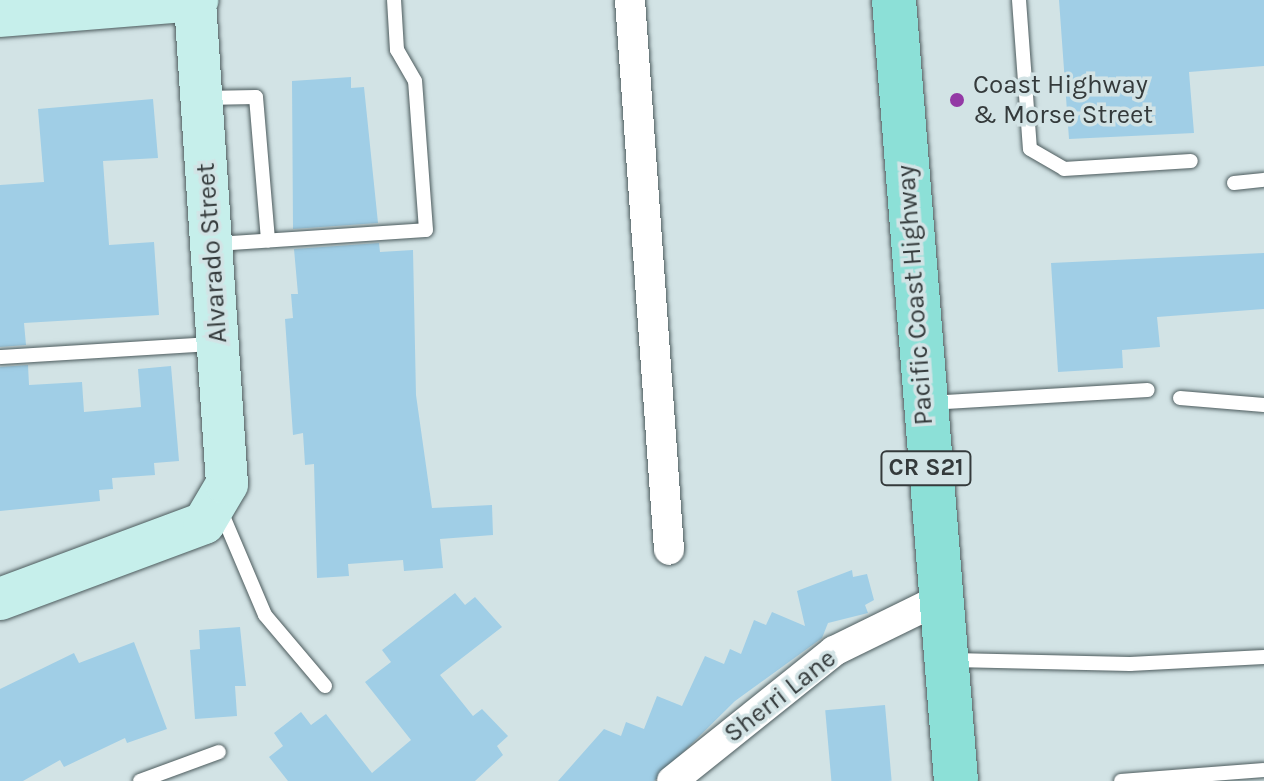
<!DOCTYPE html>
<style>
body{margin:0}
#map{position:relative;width:1264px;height:781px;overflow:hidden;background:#d2e3e5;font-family:Karla,sans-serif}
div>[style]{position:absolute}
.building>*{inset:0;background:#a0cee6;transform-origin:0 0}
.roads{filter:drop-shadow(0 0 2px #4c5b5d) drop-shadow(0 0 2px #4c5b5d)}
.lane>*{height:14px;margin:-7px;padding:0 7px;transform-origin:7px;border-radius:7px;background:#fff}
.street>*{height:30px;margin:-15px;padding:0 15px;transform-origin:15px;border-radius:15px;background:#fff}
.secondary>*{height:42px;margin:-21px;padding:0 21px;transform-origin:21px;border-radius:21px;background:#c6efeb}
.primary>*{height:44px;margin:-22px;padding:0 22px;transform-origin:22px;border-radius:22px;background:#8ce0d7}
.dots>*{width:22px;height:22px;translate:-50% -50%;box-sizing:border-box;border:4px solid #d2e3e5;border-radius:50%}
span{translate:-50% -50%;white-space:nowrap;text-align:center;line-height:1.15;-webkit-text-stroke:7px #d2e3e5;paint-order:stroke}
.shield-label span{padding:2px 6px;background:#d2e3e5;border:2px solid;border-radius:6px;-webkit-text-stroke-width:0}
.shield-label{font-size:24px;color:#343a3b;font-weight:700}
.poi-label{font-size:26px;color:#343a3b}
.left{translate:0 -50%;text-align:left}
.street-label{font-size:26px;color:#343a3b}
</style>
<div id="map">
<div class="building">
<i style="clip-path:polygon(1059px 0,1264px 0,1264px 66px,1189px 72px,1194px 133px,1069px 139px)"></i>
<i style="clip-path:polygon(351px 77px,351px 88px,364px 87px,378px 223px,293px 229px,292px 81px)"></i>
<i style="clip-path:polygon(153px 99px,158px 158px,103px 161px,109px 245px,154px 242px,159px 315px,24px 323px,26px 345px,0 347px,0 185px,44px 182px,38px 109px)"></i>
<i style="clip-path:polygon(379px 243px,380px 252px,413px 250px,416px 395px,432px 508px,492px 505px,493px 535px,440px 539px,443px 568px,404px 571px,403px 560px,348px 564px,349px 576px,317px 578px,314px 464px,305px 465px,303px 433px,293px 435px,285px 319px,293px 318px,291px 294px,298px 294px,294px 249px)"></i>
<i style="clip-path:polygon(1264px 253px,1264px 309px,1157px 317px,1160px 347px,1122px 350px,1123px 368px,1058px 372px,1051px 263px)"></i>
<i style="clip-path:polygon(28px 365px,29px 385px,82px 382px,84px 412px,141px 407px,138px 369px,171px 366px,179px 461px,154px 463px,155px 475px,112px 478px,113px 489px,99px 490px,100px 501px,0 511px,0 367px)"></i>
<i style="clip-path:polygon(852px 570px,853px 577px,867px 574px,874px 600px,865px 605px,868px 613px,828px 623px,822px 638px,735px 701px,654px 781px,558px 781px,604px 729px,621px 736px,626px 722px,644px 729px,657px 696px,682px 706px,705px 656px,724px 664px,730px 649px,741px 654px,754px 620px,766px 625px,772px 612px,805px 626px,797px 591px)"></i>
<i style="clip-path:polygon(455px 593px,465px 605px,475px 597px,502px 627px,440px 675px,473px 716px,482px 709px,508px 736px,497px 746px,503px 755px,475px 781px,288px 781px,269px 757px,283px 746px,274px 733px,301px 712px,311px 725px,326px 714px,372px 773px,411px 740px,365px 682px,391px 662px,382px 650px)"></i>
<i style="clip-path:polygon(240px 627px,246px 686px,235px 686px,237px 716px,195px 719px,190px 650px,200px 649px,199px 630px)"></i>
<i style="clip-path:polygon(134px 642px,167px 729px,127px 743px,125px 738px,64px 767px,60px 760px,23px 781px,0 781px,0 689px,74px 653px,79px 663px)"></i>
<i style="left:885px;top:705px;width:76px;height:60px;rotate:85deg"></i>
</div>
<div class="roads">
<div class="lane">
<i style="left:1019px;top:0;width:149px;rotate:85.8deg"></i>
<i style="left:1030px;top:149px;width:39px;rotate:30deg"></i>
<i style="left:1064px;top:169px;width:127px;rotate:-3.6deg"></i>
<i style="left:204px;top:98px;width:52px;rotate:-1.1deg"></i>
<i style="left:256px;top:97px;width:144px;rotate:85.2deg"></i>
<i style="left:1234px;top:183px;width:30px;rotate:-6deg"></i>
<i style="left:216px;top:244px;width:210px;rotate:-3.8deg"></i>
<i style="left:426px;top:230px;width:149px;rotate:-94.2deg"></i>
<i style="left:415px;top:81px;width:36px;rotate:-120deg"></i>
<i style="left:397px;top:50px;width:50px;rotate:-93.4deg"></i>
<i style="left:0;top:357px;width:213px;rotate:-3.5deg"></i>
<i style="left:1180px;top:398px;width:84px;rotate:4.8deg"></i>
<i style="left:929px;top:403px;width:219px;rotate:-3.4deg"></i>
<i style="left:220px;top:509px;width:115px;rotate:67deg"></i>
<i style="left:265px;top:615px;width:93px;rotate:49.8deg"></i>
<i style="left:953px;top:660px;width:177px;rotate:1.3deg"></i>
<i style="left:1130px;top:664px;width:134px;rotate:-3deg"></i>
<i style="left:140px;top:781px;width:84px;rotate:-20.2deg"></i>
<i style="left:1121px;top:781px;width:143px;rotate:-4.4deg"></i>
</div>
<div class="street">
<i style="left:630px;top:0;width:551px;rotate:85.94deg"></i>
<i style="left:672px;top:781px;width:208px;rotate:-38.7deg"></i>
<i style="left:834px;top:651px;width:116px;rotate:-26.1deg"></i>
</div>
<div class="secondary">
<i style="left:0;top:16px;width:198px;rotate:-4.6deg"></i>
<i style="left:0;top:599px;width:218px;rotate:-20.4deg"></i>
<i style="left:204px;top:523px;width:45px;rotate:-59.5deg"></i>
<i style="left:227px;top:484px;width:485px;rotate:-93.8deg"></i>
</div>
<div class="primary">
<i style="left:894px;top:0;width:783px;rotate:85.46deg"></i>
</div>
</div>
<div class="dots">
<i style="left:957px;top:100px;background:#9339a5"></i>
</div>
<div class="shield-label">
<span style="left:926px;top:468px">CR S21</span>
</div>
<div class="poi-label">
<span class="left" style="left:973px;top:100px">Coast Highway<br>&amp; Morse Street</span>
</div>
<div class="street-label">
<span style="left:212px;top:253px;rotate:-94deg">Alvarado Street</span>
<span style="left:915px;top:295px;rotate:-94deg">Pacific Coast Highway</span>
<span style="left:780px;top:696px;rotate:-38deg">Sherri Lane</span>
</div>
</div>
